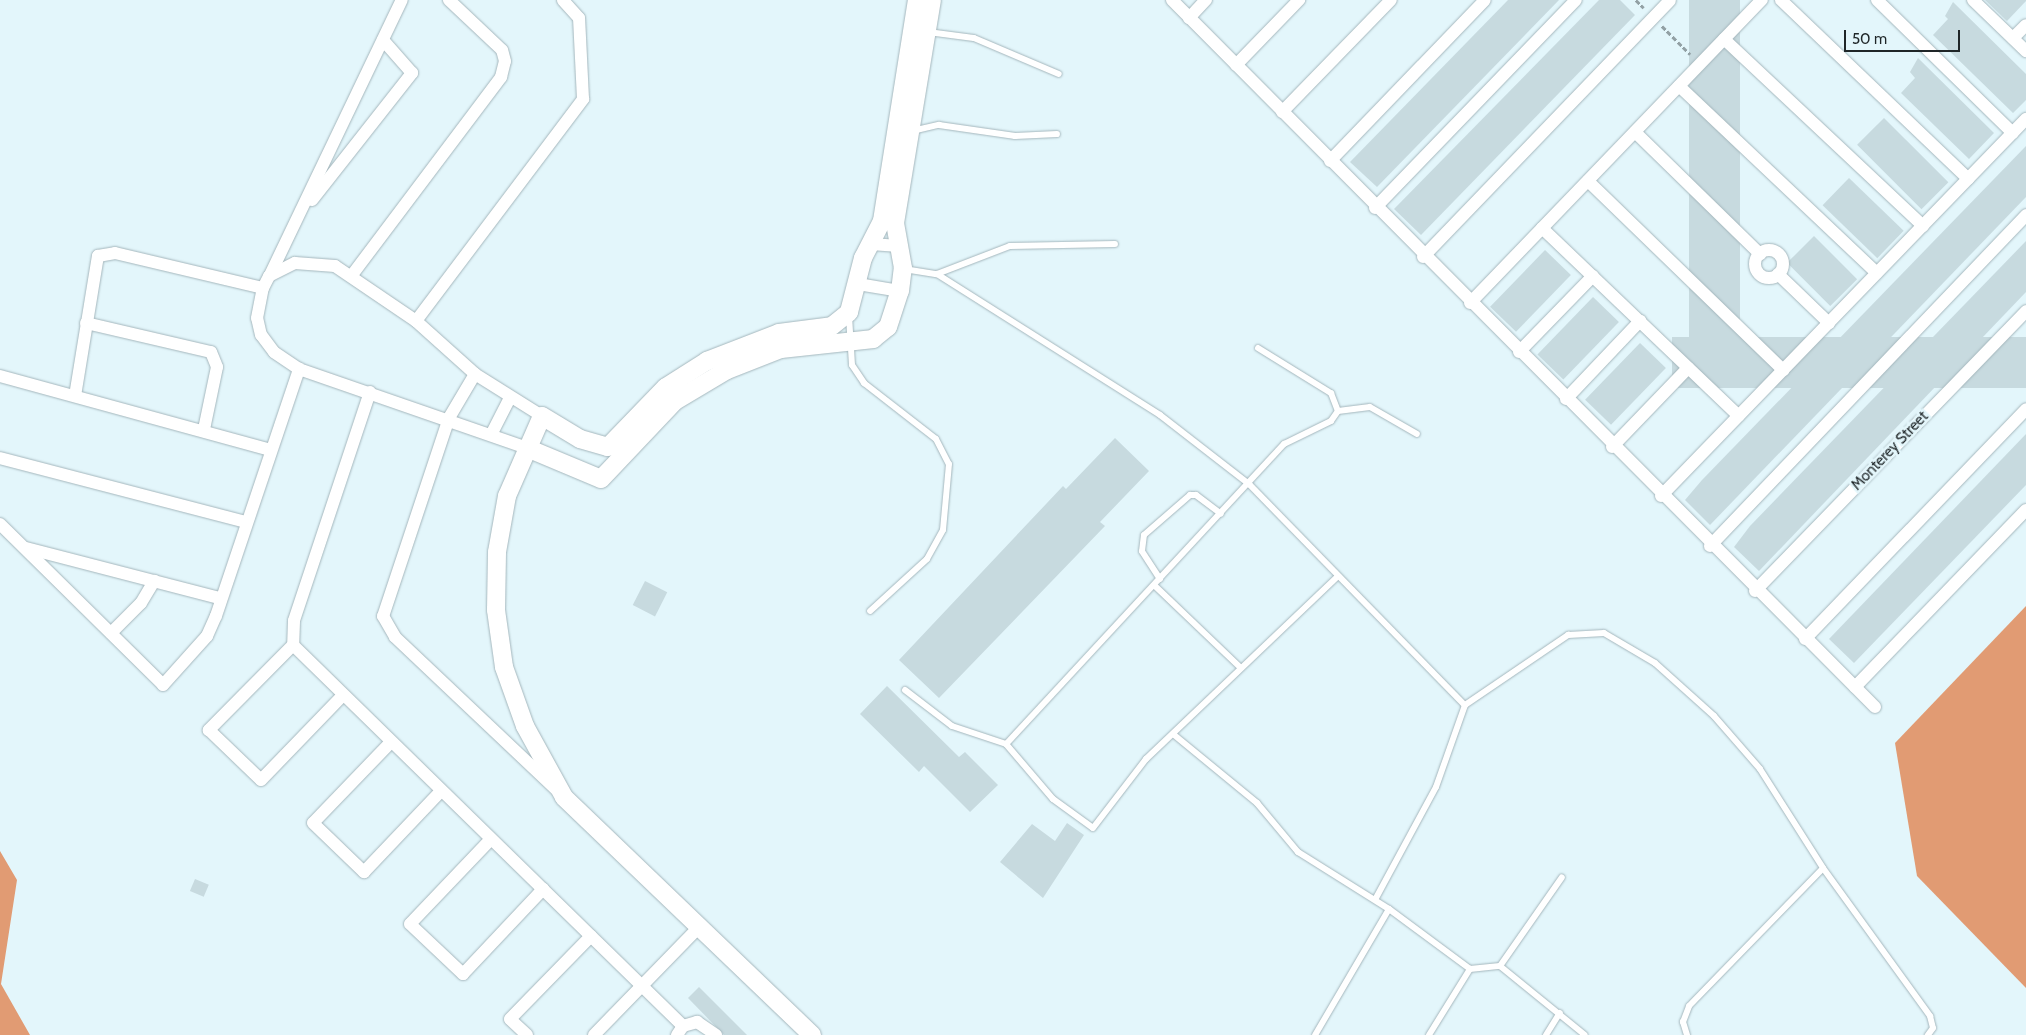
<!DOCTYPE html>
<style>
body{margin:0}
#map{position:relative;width:2026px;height:1035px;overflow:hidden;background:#e3f6fb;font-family:Cabin,sans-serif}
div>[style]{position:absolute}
.forest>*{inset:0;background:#e19b73}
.building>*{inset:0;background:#c7dadf;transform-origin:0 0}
.path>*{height:2.5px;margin-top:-1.25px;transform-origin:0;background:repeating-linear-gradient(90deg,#92a0a4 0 5px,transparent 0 7.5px)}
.roads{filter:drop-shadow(0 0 1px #a4b6bc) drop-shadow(0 0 1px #a4b6bc)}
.lane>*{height:6px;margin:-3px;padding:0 3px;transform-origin:3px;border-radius:3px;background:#fff}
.street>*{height:12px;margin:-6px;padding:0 6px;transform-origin:6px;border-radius:6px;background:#fff}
.street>.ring{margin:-6px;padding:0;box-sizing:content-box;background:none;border:12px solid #fff;border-radius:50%}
.secondary>*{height:18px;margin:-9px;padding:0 9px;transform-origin:9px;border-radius:9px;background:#fff}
span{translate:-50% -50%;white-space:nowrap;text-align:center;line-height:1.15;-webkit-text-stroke:5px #e3f6fb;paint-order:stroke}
.street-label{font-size:15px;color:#1f2628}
.scale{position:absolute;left:1844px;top:30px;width:116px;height:22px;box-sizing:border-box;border:2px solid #1f2628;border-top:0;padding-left:6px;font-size:15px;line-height:18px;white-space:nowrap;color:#1f2628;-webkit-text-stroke:4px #e3f6fb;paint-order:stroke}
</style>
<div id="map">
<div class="forest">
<i style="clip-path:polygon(2026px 606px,2026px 988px,1917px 876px,1895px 743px)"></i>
<i style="clip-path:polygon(0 851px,17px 880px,1px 984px,30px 1035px,0 1035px)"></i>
</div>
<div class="building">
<i style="clip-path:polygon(1508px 0,1559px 0,1377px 187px,1350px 162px)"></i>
<i style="clip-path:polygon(1599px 0,1620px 0,1635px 15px,1421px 235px,1394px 209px)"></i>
<i style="left:1689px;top:0;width:51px;height:356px"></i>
<i style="clip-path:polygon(1985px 0,2026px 0,2026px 1px,2007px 21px)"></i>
<i style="clip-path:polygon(1953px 2px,2026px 74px,2026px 100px,2013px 113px,1933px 35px,1948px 19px,1945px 16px)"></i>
<i style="clip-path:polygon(1918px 58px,1994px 133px,1969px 159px,1901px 93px,1915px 78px,1910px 72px)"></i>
<i style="left:1884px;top:118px;width:91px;height:38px;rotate:45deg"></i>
<i style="clip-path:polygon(2026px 146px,2026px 197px,1710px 525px,1685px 500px,1702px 480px)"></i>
<i style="left:1849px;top:178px;width:76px;height:38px;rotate:44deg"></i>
<i style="left:1814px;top:236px;width:61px;height:38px;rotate:45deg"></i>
<i style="clip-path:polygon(2026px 241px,2026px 292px,1759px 571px,1734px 547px,1750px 526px)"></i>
<i style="left:1545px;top:250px;width:36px;height:79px;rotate:44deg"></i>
<i style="left:1593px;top:297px;width:36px;height:80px;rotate:44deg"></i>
<i style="left:2026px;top:337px;width:51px;height:354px;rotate:90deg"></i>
<i style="left:1640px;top:343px;width:36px;height:79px;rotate:44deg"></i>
<i style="clip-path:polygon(2026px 434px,2026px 485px,1854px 663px,1829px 639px)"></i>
<i style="clip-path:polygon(1115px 438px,1149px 471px,1100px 522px,1105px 526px,939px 698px,899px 660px,1063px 486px,1066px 489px)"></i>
<i style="left:645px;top:581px;width:25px;height:27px;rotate:27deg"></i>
<i style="clip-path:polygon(887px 686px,959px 757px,965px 752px,998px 785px,970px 812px,924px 766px,919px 772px,860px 714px)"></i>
<i style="clip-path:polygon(1067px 823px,1084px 835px,1043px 898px,1000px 862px,1032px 824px,1055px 841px)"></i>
<i style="left:195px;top:879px;width:15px;height:13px;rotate:23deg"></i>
<i style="clip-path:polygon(699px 987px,747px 1035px,724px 1035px,688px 998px)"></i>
</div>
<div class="path">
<i style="left:1636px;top:0;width:11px;rotate:45deg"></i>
<i style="left:1662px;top:26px;width:40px;rotate:45deg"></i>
</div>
<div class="roads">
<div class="lane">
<i style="left:928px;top:32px;width:46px;rotate:7.4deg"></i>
<i style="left:974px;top:38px;width:92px;rotate:23deg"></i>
<i style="left:912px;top:131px;width:28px;rotate:-13deg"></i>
<i style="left:939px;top:125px;width:77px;rotate:8.2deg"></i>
<i style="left:1015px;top:136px;width:42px;rotate:-2.7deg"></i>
<i style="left:904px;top:269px;width:33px;rotate:9deg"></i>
<i style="left:937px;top:274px;width:264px;rotate:32.3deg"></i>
<i style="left:1160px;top:415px;width:113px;rotate:37.8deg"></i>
<i style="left:1249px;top:484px;width:309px;rotate:45.7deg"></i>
<i style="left:937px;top:274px;width:78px;rotate:-21deg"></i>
<i style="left:1010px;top:246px;width:105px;rotate:-1.1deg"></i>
<i style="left:849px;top:316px;width:49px;rotate:86.5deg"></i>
<i style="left:852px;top:365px;width:22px;rotate:56deg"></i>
<i style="left:864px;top:383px;width:91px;rotate:37.9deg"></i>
<i style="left:936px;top:439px;width:28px;rotate:63deg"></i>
<i style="left:949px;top:464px;width:66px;rotate:95.2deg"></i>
<i style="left:943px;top:530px;width:33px;rotate:119deg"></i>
<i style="left:927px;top:559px;width:77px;rotate:137.6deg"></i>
<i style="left:1258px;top:348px;width:86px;rotate:31.7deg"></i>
<i style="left:1331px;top:393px;width:19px;rotate:69deg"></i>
<i style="left:1338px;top:411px;width:12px;rotate:125deg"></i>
<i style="left:1331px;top:421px;width:52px;rotate:153.9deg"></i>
<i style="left:1284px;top:444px;width:409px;rotate:132.8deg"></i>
<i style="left:1006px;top:744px;width:72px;rotate:49.5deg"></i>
<i style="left:1053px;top:799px;width:49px;rotate:35.9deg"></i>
<i style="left:1093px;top:828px;width:87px;rotate:-52.5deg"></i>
<i style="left:1146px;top:759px;width:264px;rotate:-43.6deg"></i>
<i style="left:1338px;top:411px;width:32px;rotate:-7deg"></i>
<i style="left:1370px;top:407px;width:54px;rotate:29.9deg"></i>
<i style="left:1160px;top:579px;width:33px;rotate:-123deg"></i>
<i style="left:1142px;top:551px;width:16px;rotate:-83deg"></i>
<i style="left:1144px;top:535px;width:61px;rotate:-41deg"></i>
<i style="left:1190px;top:495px;width:6px"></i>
<i style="left:1196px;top:495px;width:31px;rotate:37deg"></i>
<i style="left:1154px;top:585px;width:120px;rotate:43.7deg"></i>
<i style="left:905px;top:690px;width:59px;rotate:37.5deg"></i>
<i style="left:952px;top:726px;width:57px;rotate:18.4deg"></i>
<i style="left:1173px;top:734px;width:109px;rotate:39.4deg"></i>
<i style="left:1257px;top:803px;width:64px;rotate:50.1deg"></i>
<i style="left:1298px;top:852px;width:107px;rotate:32.1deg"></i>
<i style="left:1389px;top:909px;width:146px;rotate:120.4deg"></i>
<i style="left:1376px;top:898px;width:126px;rotate:-61.6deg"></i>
<i style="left:1436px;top:787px;width:87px;rotate:-70.5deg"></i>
<i style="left:1465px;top:705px;width:125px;rotate:-34.2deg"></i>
<i style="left:1568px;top:635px;width:36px;rotate:-3deg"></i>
<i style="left:1604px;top:633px;width:59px;rotate:30.5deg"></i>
<i style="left:1655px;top:663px;width:79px;rotate:41.9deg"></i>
<i style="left:1714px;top:716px;width:70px;rotate:49deg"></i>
<i style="left:1760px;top:769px;width:117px;rotate:57.5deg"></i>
<i style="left:1823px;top:868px;width:183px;rotate:54.1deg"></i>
<i style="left:1930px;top:1016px;width:12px;rotate:76deg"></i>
<i style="left:1933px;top:1028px;width:9px;rotate:126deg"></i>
<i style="left:1389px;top:909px;width:101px;rotate:36.5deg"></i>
<i style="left:1470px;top:969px;width:30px;rotate:-6deg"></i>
<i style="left:1500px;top:966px;width:109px;rotate:39.1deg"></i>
<i style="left:1500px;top:966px;width:108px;rotate:-55.1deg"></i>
<i style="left:1429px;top:1035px;width:78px;rotate:-58.2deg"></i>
<i style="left:1546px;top:1035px;width:26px;rotate:-58deg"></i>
<i style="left:1687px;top:1035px;width:14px;rotate:-107deg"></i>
<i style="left:1683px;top:1022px;width:17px;rotate:-69deg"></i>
<i style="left:1689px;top:1006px;width:192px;rotate:-45.8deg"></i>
</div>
<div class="street">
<i style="left:1172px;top:0;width:997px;rotate:45.16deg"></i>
<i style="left:1781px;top:0;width:259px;rotate:43.7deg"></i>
<i style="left:1877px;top:0;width:190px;rotate:44.4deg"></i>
<i style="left:1973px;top:0;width:74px;rotate:43.9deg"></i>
<i style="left:1189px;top:18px;width:25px;rotate:-47deg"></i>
<i style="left:2013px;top:38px;width:18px;rotate:-45deg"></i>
<i style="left:1724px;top:39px;width:273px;rotate:43.2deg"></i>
<i style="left:1236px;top:65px;width:91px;rotate:-45.9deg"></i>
<i style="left:1679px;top:86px;width:272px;rotate:43.4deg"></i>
<i style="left:1282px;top:112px;width:156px;rotate:-45.8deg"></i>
<i style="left:1635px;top:132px;width:175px;rotate:44.3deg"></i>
<i style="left:1330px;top:161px;width:223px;rotate:-46.1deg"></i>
<i style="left:1588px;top:181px;width:272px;rotate:44.1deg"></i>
<i style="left:312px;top:200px;width:162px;rotate:-51.8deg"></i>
<i style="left:412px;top:73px;width:44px;rotate:-131.3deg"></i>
<i style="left:1375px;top:208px;width:289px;rotate:-46deg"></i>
<i style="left:1542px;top:228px;width:272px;rotate:43.7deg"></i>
<i style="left:871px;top:244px;width:28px;rotate:4deg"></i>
<i class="ring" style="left:1755px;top:250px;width:16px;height:16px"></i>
<i style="left:1423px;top:257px;width:356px;rotate:-46.1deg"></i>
<i style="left:1778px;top:274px;width:71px;rotate:43.9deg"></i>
<i style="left:270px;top:275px;width:305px;rotate:-64.4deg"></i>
<i style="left:352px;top:275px;width:248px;rotate:-53deg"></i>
<i style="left:501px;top:77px;width:16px;rotate:-76deg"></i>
<i style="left:505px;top:61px;width:11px;rotate:-105deg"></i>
<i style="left:502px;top:50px;width:73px;rotate:-136.7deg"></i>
<i style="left:858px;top:284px;width:43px;rotate:9.5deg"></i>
<i style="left:1470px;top:303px;width:421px;rotate:-46.1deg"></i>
<i style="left:416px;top:321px;width:278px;rotate:-53deg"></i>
<i style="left:583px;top:99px;width:81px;rotate:-92.8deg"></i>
<i style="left:579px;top:18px;width:24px;rotate:-132deg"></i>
<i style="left:86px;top:323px;width:128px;rotate:13.1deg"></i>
<i style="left:211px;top:352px;width:16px;rotate:68deg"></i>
<i style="left:217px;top:367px;width:63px;rotate:101.8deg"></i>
<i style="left:1519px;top:352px;width:106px;rotate:-45.8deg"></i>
<i style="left:475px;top:374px;width:51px;rotate:120.6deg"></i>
<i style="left:449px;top:418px;width:209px;rotate:108.4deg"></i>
<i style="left:383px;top:616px;width:24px;rotate:60deg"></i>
<i style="left:395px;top:637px;width:221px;rotate:43.4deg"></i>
<i style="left:0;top:376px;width:281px;rotate:15.3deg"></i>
<i style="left:370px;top:392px;width:241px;rotate:108.4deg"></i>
<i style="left:294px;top:621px;width:24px;rotate:92deg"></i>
<i style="left:293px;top:645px;width:545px;rotate:44.33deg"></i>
<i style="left:75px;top:396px;width:142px;rotate:-80.7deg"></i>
<i style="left:98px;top:256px;width:17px;rotate:-10deg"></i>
<i style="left:115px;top:253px;width:152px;rotate:13.3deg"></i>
<i style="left:1566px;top:399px;width:108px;rotate:-46.5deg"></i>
<i style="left:492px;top:433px;width:39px;rotate:-63deg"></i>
<i style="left:1612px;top:447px;width:110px;rotate:-46.1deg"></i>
<i style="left:527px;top:448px;width:241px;rotate:-160.9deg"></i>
<i style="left:299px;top:369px;width:30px;rotate:-146deg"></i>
<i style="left:274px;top:352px;width:21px;rotate:-127deg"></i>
<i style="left:261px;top:335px;width:17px;rotate:-103deg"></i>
<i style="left:257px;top:318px;width:31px;rotate:-79deg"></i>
<i style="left:263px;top:288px;width:13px;rotate:-63deg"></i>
<i style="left:269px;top:276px;width:29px;rotate:-27deg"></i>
<i style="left:295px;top:263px;width:40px;rotate:4.3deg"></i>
<i style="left:335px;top:266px;width:98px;rotate:34.2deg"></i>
<i style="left:416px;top:321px;width:79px;rotate:41.9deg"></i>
<i style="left:475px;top:374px;width:79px;rotate:32.1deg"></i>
<i style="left:0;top:458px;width:254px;rotate:14.6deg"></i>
<i style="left:1661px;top:496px;width:525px;rotate:-45.93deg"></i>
<i style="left:0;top:524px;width:229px;rotate:44.6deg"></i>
<i style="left:163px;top:685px;width:66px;rotate:-48.1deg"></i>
<i style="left:207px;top:636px;width:22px;rotate:-66deg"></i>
<i style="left:216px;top:616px;width:261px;rotate:-71.4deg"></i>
<i style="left:1710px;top:546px;width:458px;rotate:-46.3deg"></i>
<i style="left:26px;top:548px;width:200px;rotate:14.5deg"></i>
<i style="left:1755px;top:591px;width:390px;rotate:-45.9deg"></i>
<i style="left:111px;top:633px;width:42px;rotate:-45deg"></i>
<i style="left:141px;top:603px;width:26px;rotate:-59deg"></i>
<i style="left:1805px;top:639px;width:319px;rotate:-46.1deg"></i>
<i style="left:293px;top:645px;width:120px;rotate:134.7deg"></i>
<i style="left:209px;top:730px;width:72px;rotate:43.9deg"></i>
<i style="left:261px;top:780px;width:118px;rotate:-46deg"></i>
<i style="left:1855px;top:687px;width:246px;rotate:-46deg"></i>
<i style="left:391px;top:742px;width:112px;rotate:133.9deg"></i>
<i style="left:313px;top:823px;width:71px;rotate:43.9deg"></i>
<i style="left:364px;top:872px;width:112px;rotate:-46.5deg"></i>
<i style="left:491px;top:839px;width:117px;rotate:133.6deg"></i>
<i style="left:410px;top:924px;width:73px;rotate:43.3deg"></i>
<i style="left:463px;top:974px;width:117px;rotate:-46.7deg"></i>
<i style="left:527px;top:1035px;width:23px;rotate:-137deg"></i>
<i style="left:510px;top:1019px;width:116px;rotate:-45.7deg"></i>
<i style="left:594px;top:1035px;width:151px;rotate:-45.8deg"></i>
<i style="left:677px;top:1035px;width:11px;rotate:-56deg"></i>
<i style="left:683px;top:1026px;width:15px;rotate:-16deg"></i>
<i style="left:697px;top:1022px;width:23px;rotate:34deg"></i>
</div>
<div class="secondary">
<i style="left:527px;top:448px;width:80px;rotate:22.7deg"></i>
<i style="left:601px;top:479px;width:108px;rotate:-46.5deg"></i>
<i style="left:675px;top:401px;width:61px;rotate:-30.8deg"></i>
<i style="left:727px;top:370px;width:58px;rotate:-21.3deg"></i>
<i style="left:781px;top:349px;width:93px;rotate:-6.2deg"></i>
<i style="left:873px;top:339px;width:19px;rotate:-39deg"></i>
<i style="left:888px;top:327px;width:38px;rotate:-72deg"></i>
<i style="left:900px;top:291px;width:23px;rotate:-83deg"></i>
<i style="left:903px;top:268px;width:46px;rotate:-100.1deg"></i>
<i style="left:895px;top:223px;width:226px;rotate:-80.6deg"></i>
<i style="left:812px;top:1035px;width:344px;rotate:-136.2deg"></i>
<i style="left:564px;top:797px;width:81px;rotate:-118.8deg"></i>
<i style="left:525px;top:726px;width:63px;rotate:-109.6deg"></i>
<i style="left:504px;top:667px;width:58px;rotate:-98deg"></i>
<i style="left:496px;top:610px;width:58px;rotate:-89deg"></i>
<i style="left:497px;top:552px;width:57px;rotate:-79.9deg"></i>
<i style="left:507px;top:496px;width:87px;rotate:-66.4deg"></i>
<i style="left:542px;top:416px;width:44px;rotate:31.2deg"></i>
<i style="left:580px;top:439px;width:29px;rotate:16deg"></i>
<i style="left:608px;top:447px;width:83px;rotate:-46deg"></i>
<i style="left:666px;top:387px;width:49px;rotate:-32.4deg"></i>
<i style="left:707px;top:361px;width:77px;rotate:-21.3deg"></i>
<i style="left:779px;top:333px;width:53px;rotate:-7.5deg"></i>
<i style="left:832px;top:326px;width:22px;rotate:-39deg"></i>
<i style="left:849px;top:312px;width:56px;rotate:-75.5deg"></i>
<i style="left:863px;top:258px;width:42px;rotate:-62.8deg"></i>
<i style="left:882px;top:221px;width:224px;rotate:-81deg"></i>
</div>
</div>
<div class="street-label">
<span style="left:1890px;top:451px;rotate:-46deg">Monterey Street</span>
</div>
<div class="scale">50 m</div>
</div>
